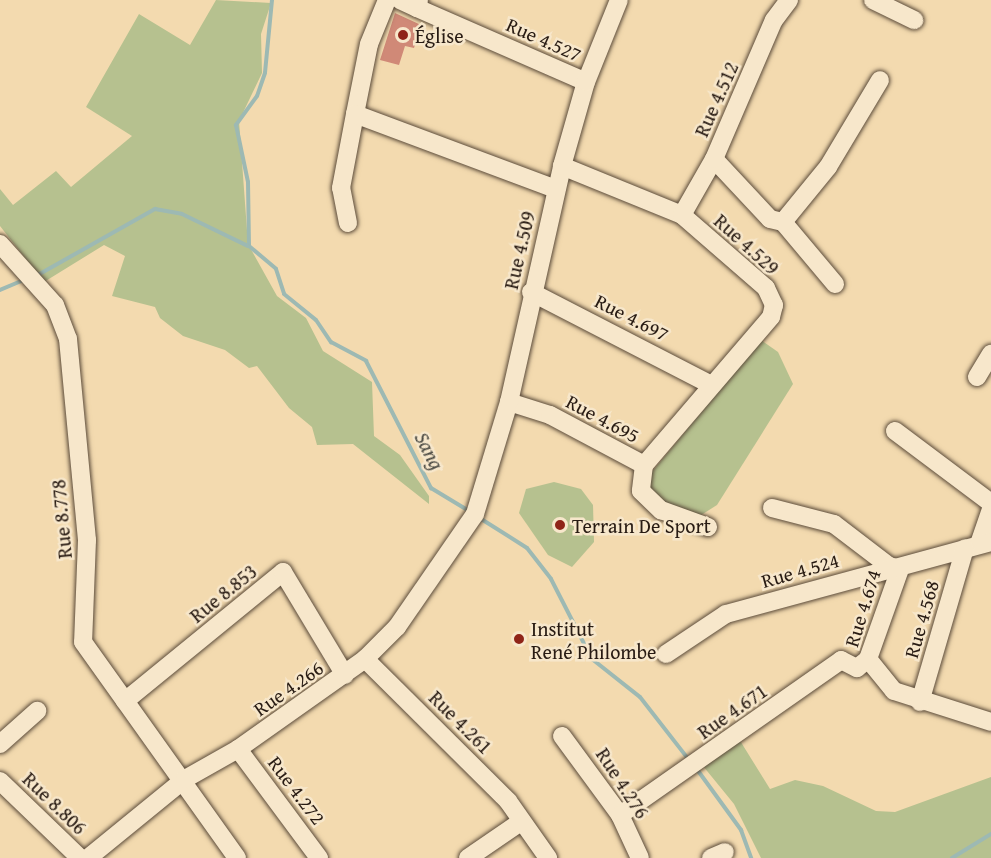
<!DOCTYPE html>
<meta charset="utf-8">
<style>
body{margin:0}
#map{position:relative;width:991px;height:858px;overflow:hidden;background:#f3daaf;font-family:"Gentium Book Plus",serif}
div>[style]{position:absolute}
.green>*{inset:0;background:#b6c18f}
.stream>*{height:4px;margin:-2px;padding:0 2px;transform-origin:2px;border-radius:2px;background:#9db9b3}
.building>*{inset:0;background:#d08977}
.roads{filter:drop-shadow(0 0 2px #5b4b3a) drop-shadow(0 0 2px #5b4b3a)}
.minor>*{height:18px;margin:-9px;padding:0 9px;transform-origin:9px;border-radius:9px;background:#f7e7cb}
.dots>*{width:16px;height:16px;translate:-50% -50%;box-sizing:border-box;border:3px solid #f7e7cb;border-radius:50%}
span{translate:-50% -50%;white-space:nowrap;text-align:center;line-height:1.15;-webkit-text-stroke:5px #f7e7cb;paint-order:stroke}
.poi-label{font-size:20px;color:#281b13}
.left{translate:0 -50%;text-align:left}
.street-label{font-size:20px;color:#281b13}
.water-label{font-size:21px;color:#4b4a43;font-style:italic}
</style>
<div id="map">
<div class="green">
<i style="clip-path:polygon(216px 0,271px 3px,261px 34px,262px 73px,239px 121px,248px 244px,277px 296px,306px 318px,323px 351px,372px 382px,374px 436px,400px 455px,429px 496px,429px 504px,353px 444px,317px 445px,312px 427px,289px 408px,257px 366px,249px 368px,225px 350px,183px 336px,160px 318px,155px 307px,112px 296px,125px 256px,104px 245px,44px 282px,0 226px,0 189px,13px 205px,56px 171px,71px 187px,132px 136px,86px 107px,139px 14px,190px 45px)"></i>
<i style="clip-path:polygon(761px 340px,778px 352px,793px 384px,717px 505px,698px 517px,673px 509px,650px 494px,646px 479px)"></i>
<i style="clip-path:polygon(554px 482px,581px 489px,593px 505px,594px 542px,572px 567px,548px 555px,519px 513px,526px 489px)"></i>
<i style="clip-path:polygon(739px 739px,770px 789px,795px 780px,823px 786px,876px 811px,895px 812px,991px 777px,991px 858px,761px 858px,734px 804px,703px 766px)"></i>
</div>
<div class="stream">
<i style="left:272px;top:0;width:73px;rotate:95.5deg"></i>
<i style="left:265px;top:73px;width:24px;rotate:109deg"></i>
<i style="left:257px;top:96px;width:36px;rotate:126deg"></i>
<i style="left:236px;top:125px;width:58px;rotate:78.1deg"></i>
<i style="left:248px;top:182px;width:64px;rotate:89.1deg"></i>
<i style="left:249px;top:246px;width:35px;rotate:40deg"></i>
<i style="left:276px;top:269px;width:26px;rotate:72deg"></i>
<i style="left:284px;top:294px;width:41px;rotate:39.1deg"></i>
<i style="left:316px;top:320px;width:27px;rotate:56deg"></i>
<i style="left:331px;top:342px;width:40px;rotate:28deg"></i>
<i style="left:366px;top:361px;width:143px;rotate:62.9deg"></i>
<i style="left:431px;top:488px;width:44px;rotate:31.2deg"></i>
<i style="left:36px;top:276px;width:137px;rotate:-29.4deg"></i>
<i style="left:155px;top:209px;width:27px;rotate:10deg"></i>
<i style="left:182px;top:214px;width:73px;rotate:25.9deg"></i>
<i style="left:0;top:290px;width:25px;rotate:-23deg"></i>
<i style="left:478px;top:517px;width:58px;rotate:32.3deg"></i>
<i style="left:527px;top:548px;width:39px;rotate:52deg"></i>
<i style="left:551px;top:579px;width:90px;rotate:62.9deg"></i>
<i style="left:592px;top:659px;width:61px;rotate:38.4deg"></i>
<i style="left:640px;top:697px;width:80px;rotate:52.1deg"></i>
<i style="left:696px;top:768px;width:77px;rotate:54deg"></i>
<i style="left:741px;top:830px;width:30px;rotate:70deg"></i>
<i style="left:952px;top:858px;width:46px;rotate:-31.6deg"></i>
</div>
<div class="building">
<i style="clip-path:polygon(395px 13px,421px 25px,414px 48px,405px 46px,399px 65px,380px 60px)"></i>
</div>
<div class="roads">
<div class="minor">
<i style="left:400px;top:0;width:19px;rotate:25deg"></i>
<i style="left:417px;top:8px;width:8px;rotate:-76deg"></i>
<i style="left:873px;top:0;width:46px;rotate:26deg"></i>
<i style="left:417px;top:8px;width:184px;rotate:23.6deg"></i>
<i style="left:355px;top:114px;width:71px;rotate:-78.7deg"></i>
<i style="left:369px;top:44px;width:48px;rotate:-67.8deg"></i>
<i style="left:714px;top:159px;width:82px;rotate:47deg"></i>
<i style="left:770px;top:219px;width:13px;rotate:13deg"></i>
<i style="left:783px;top:222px;width:81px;rotate:50deg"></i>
<i style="left:562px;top:166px;width:130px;rotate:22.2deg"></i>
<i style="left:682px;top:215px;width:111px;rotate:41deg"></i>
<i style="left:766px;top:288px;width:19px;rotate:65deg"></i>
<i style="left:774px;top:305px;width:12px;rotate:104deg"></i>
<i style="left:771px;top:317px;width:195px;rotate:130.6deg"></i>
<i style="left:682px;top:215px;width:64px;rotate:-60.3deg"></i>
<i style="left:714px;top:159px;width:151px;rotate:-66.7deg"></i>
<i style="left:774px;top:20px;width:25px;rotate:-53deg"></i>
<i style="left:783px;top:222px;width:71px;rotate:-50.7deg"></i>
<i style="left:828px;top:167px;width:101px;rotate:-59.1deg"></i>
<i style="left:348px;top:223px;width:36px;rotate:-101deg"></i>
<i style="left:341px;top:188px;width:75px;rotate:-79.3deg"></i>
<i style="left:355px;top:114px;width:215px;rotate:20.5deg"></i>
<i style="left:0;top:244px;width:82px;rotate:48deg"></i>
<i style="left:55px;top:305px;width:36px;rotate:69deg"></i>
<i style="left:68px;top:339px;width:202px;rotate:84.6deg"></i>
<i style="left:87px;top:540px;width:102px;rotate:92.2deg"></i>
<i style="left:83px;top:642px;width:265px;rotate:54.5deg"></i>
<i style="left:531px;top:292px;width:203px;rotate:27.3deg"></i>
<i style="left:977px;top:377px;width:27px;rotate:-59deg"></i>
<i style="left:509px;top:402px;width:43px;rotate:17.6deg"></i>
<i style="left:550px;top:415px;width:106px;rotate:28deg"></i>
<i style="left:644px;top:465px;width:26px;rotate:97deg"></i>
<i style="left:641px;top:491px;width:28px;rotate:44deg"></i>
<i style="left:661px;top:510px;width:50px;rotate:19.9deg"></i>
<i style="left:895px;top:431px;width:120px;rotate:36.9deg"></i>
<i style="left:772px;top:508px;width:64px;rotate:14.5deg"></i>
<i style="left:834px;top:524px;width:69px;rotate:37.4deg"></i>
<i style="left:889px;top:566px;width:11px;rotate:15deg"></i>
<i style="left:900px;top:569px;width:96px;rotate:109.6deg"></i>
<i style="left:868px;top:659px;width:41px;rotate:50.9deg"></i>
<i style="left:894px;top:691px;width:102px;rotate:17.7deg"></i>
<i style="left:979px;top:544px;width:36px;rotate:-71deg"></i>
<i style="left:666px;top:654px;width:72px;rotate:-33.7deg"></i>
<i style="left:726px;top:614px;width:275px;rotate:-15.2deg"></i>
<i style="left:365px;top:659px;width:202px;rotate:44.8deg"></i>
<i style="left:508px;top:801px;width:70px;rotate:54.9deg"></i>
<i style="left:125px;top:701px;width:204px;rotate:-39.2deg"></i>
<i style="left:283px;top:572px;width:120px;rotate:59deg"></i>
<i style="left:920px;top:702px;width:160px;rotate:-73.7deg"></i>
<i style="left:562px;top:736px;width:98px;rotate:53.7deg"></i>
<i style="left:620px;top:815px;width:47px;rotate:65.1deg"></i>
<i style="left:0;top:744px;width:50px;rotate:-41.7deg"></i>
<i style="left:238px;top:749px;width:136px;rotate:53.4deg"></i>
<i style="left:0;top:781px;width:111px;rotate:43.9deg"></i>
<i style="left:620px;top:815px;width:270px;rotate:-35deg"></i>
<i style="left:841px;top:660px;width:18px;rotate:27deg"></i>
<i style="left:857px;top:668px;width:14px;rotate:-39deg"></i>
<i style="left:88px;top:858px;width:125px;rotate:-39.2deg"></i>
<i style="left:185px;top:779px;width:61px;rotate:-29.5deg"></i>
<i style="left:238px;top:749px;width:156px;rotate:-35.3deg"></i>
<i style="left:365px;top:659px;width:45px;rotate:-45deg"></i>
<i style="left:397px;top:627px;width:137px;rotate:-55.4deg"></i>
<i style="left:475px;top:514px;width:117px;rotate:-73.1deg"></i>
<i style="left:509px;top:402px;width:242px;rotate:-77.3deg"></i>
<i style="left:562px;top:166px;width:87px;rotate:-74.1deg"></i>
<i style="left:586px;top:82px;width:88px;rotate:-68.1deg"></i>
<i style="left:468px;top:858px;width:65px;rotate:-34.4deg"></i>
<i style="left:711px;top:858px;width:15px;rotate:-23deg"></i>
</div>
</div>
<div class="dots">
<i style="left:403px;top:35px;background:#8f2418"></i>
<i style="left:560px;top:525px;background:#8f2418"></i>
<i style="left:519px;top:639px;background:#8f2418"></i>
</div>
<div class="poi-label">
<span class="left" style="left:415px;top:35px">Église</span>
<span class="left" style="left:572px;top:525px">Terrain De Sport</span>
<span class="left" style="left:531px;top:640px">Institut<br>René Philombe</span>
</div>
<div class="street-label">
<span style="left:544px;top:39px;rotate:24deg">Rue 4.527</span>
<span style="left:716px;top:99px;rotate:-66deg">Rue 4.512</span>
<span style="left:747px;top:244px;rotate:42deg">Rue 4.529</span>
<span style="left:519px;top:250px;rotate:-77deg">Rue 4.509</span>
<span style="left:632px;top:317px;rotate:27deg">Rue 4.697</span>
<span style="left:603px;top:418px;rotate:28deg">Rue 4.695</span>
<span style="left:61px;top:519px;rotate:-95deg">Rue 8.778</span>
<span style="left:800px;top:570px;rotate:-16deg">Rue 4.524</span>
<span style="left:223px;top:593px;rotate:-39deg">Rue 8.853</span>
<span style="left:862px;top:608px;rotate:-73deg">Rue 4.674</span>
<span style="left:921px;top:619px;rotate:-74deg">Rue 4.568</span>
<span style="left:288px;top:688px;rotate:-35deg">Rue 4.266</span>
<span style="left:732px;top:711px;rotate:-35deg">Rue 4.671</span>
<span style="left:461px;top:722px;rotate:45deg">Rue 4.261</span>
<span style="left:623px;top:783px;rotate:57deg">Rue 4.276</span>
<span style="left:297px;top:790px;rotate:53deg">Rue 4.272</span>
<span style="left:55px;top:803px;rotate:44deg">Rue 8.806</span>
</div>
<div class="water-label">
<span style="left:429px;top:451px;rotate:63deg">Sang</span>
</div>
</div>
